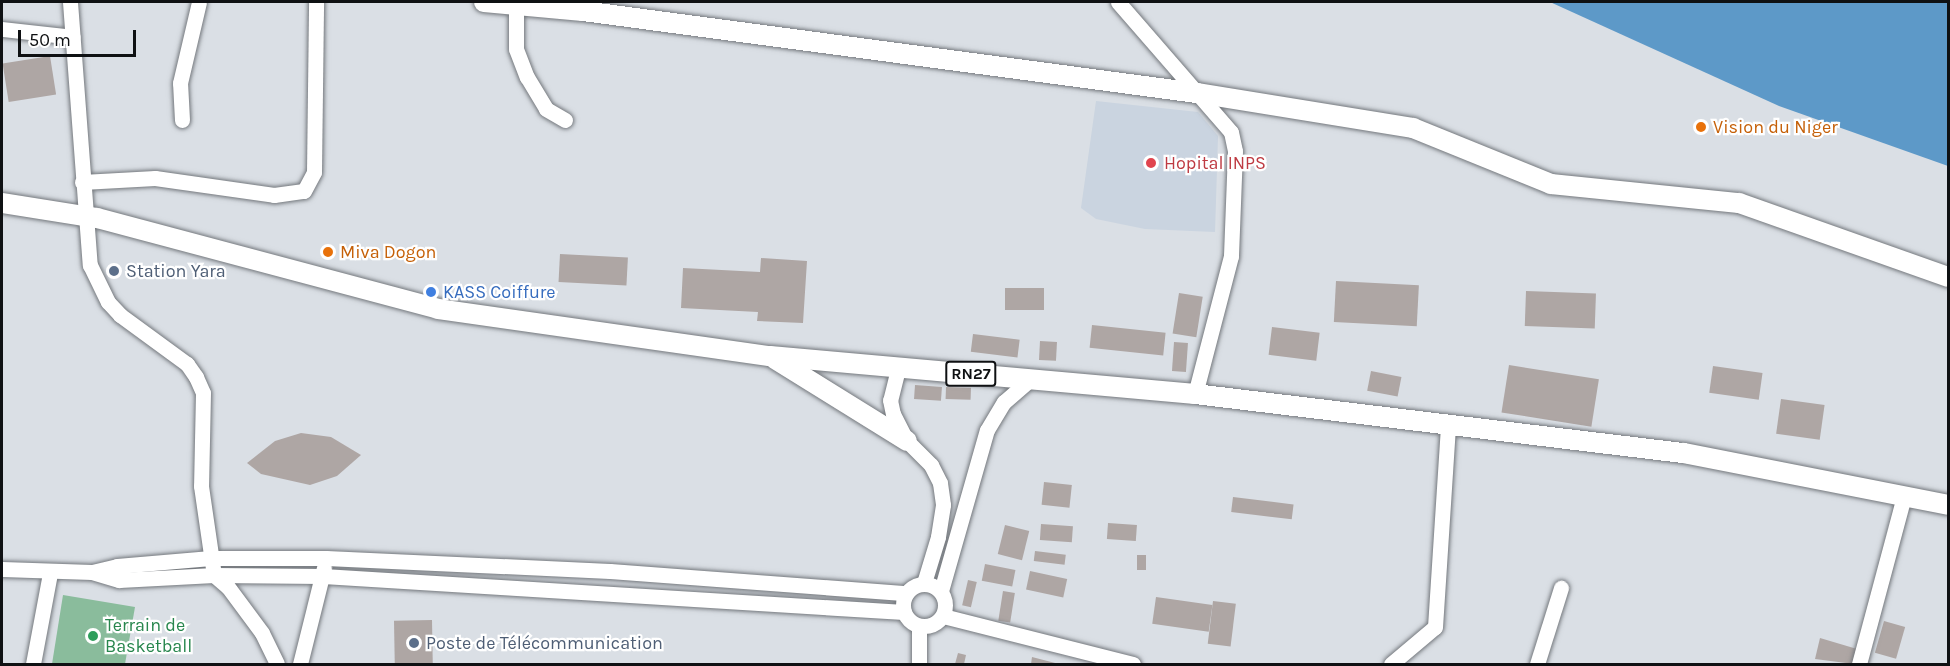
<!DOCTYPE html>
<meta charset="utf-8">
<style>
body{margin:0}
#map{position:relative;width:1950px;height:666px;overflow:hidden;background:#dadfe5;font-family:Karla,sans-serif}
div>[style]{position:absolute}
.built>*{inset:0;background:#cad4e0}
.green>*{inset:0;background:#8abc9c}
.water>*{inset:0;background:#5d99c8}
.building>*{inset:0;background:#aea6a4;transform-origin:0 0}
.roads{filter:drop-shadow(0 0 2px #74787d) drop-shadow(0 0 2px #74787d)}
.minor>*{height:15px;margin:-7.5px;padding:0 7.5px;transform-origin:7.5px;border-radius:7.5px;background:#fff}
.minor>.ring{margin:-7.5px;padding:0;box-sizing:content-box;background:none;border:15px solid #fff;border-radius:50%}
.major>*{height:20px;margin:-10px;padding:0 10px;transform-origin:10px;border-radius:10px;background:#fff}
.dots>*{width:16px;height:16px;translate:-50% -50%;box-sizing:border-box;border:3px solid #fff;border-radius:50%}
span{translate:-50% -50%;white-space:nowrap;text-align:center;line-height:1.15;-webkit-text-stroke:4.5px #fff;paint-order:stroke}
.shield-label span{padding:2px 4px;background:#fff;border:2px solid;border-radius:4px;-webkit-text-stroke-width:0}
.shield-label{font-size:16px;color:#0f1113;font-weight:700}
.food-label{font-size:18px;color:#c56008}
.left{translate:0 -50%;text-align:left}
.health-label{font-size:18px;color:#be3a42}
.service-label{font-size:18px;color:#4e5e75}
.shop-label{font-size:18px;color:#366cbe}
.leisure-label{font-size:18px;color:#27864d}
.frame{position:absolute;inset:0;border:3px solid #0f1113;pointer-events:none}
.scale{position:absolute;left:18px;top:30px;width:118px;height:27px;box-sizing:border-box;border:3px solid #0f1113;border-top:0;padding-left:8px;font-size:18px;line-height:21px;white-space:nowrap;color:#0f1113;-webkit-text-stroke:4px #fff;paint-order:stroke}
</style>
<div id="map">
<div class="built">
<i style="clip-path:polygon(1096px 101px,1198px 112px,1218px 136px,1215px 232px,1145px 229px,1096px 219px,1081px 208px)"></i>
</div>
<div class="green">
<i style="clip-path:polygon(63px 595px,135px 607px,125px 664px,52px 664px)"></i>
</div>
<div class="water">
<i style="clip-path:polygon(1550px 2px,1948px 2px,1948px 166px,1779px 106px)"></i>
</div>
<div class="building">
<i style="left:50px;top:56px;width:39px;height:48px;rotate:81deg"></i>
<i style="left:560px;top:254px;width:68px;height:28px;rotate:3deg"></i>
<i style="clip-path:polygon(761px 258px,807px 261px,803px 323px,757px 321px,758px 312px,681px 308px,683px 268px,760px 272px)"></i>
<i style="left:1336px;top:281px;width:83px;height:41px;rotate:3deg"></i>
<i style="left:1044px;top:288px;width:22px;height:39px;rotate:90deg"></i>
<i style="left:1526px;top:291px;width:70px;height:35px;rotate:2deg"></i>
<i style="left:1179px;top:293px;width:24px;height:41px;rotate:9deg"></i>
<i style="left:1092px;top:325px;width:74px;height:23px;rotate:6deg"></i>
<i style="left:1272px;top:327px;width:48px;height:28px;rotate:7deg"></i>
<i style="left:973px;top:334px;width:47px;height:18px;rotate:7deg"></i>
<i style="left:1040px;top:341px;width:17px;height:19px;rotate:3deg"></i>
<i style="left:1174px;top:342px;width:14px;height:29px;rotate:4deg"></i>
<i style="left:1509px;top:365px;width:91px;height:48px;rotate:9deg"></i>
<i style="left:1713px;top:366px;width:50px;height:27px;rotate:8deg"></i>
<i style="left:1371px;top:371px;width:31px;height:20px;rotate:11deg"></i>
<i style="left:915px;top:385px;width:27px;height:14px;rotate:4deg"></i>
<i style="left:946px;top:387px;width:25px;height:12px;rotate:2deg"></i>
<i style="left:1781px;top:399px;width:44px;height:35px;rotate:8deg"></i>
<i style="clip-path:polygon(301px 433px,331px 437px,361px 455px,337px 476px,310px 485px,261px 474px,247px 463px,275px 441px)"></i>
<i style="left:1044px;top:482px;width:28px;height:23px;rotate:6deg"></i>
<i style="left:1233px;top:497px;width:61px;height:15px;rotate:7deg"></i>
<i style="left:1108px;top:523px;width:29px;height:16px;rotate:4deg"></i>
<i style="left:1041px;top:524px;width:32px;height:16px;rotate:4deg"></i>
<i style="left:1005px;top:525px;width:25px;height:30px;rotate:14deg"></i>
<i style="left:1035px;top:551px;width:31px;height:10px;rotate:7deg"></i>
<i style="left:1137px;top:555px;width:9px;height:15px"></i>
<i style="left:985px;top:564px;width:31px;height:17px;rotate:11deg"></i>
<i style="left:1030px;top:571px;width:38px;height:19px;rotate:12deg"></i>
<i style="left:968px;top:580px;width:9px;height:26px;rotate:13deg"></i>
<i style="left:1003px;top:591px;width:12px;height:30px;rotate:9deg"></i>
<i style="left:1156px;top:597px;width:57px;height:27px;rotate:8deg"></i>
<i style="left:1213px;top:601px;width:23px;height:43px;rotate:7deg"></i>
<i style="left:432px;top:620px;width:44px;height:38px;rotate:89deg"></i>
<i style="left:1884px;top:621px;width:22px;height:33px;rotate:16deg"></i>
<i style="clip-path:polygon(1820px 638px,1857px 649px,1854px 664px,1815px 659px)"></i>
<i style="clip-path:polygon(958px 653px,966px 655px,964px 664px,955px 664px)"></i>
<i style="clip-path:polygon(1032px 657px,1059px 664px,1031px 664px)"></i>
</div>
<div class="roads">
<div class="minor">
<i style="left:70px;top:2px;width:264px;rotate:85.7deg"></i>
<i style="left:90px;top:265px;width:41px;rotate:64.1deg"></i>
<i style="left:108px;top:302px;width:18px;rotate:47deg"></i>
<i style="left:120px;top:315px;width:83px;rotate:36.2deg"></i>
<i style="left:187px;top:364px;width:16px;rotate:55deg"></i>
<i style="left:196px;top:377px;width:17px;rotate:66deg"></i>
<i style="left:203px;top:393px;width:93px;rotate:91.2deg"></i>
<i style="left:201px;top:486px;width:90px;rotate:81.7deg"></i>
<i style="left:214px;top:575px;width:18px;rotate:41deg"></i>
<i style="left:228px;top:587px;width:57px;rotate:53.5deg"></i>
<i style="left:262px;top:633px;width:34px;rotate:64deg"></i>
<i style="left:1118px;top:2px;width:172px;rotate:49deg"></i>
<i style="left:1231px;top:132px;width:19px;rotate:78deg"></i>
<i style="left:1235px;top:151px;width:105px;rotate:92.2deg"></i>
<i style="left:1231px;top:256px;width:143px;rotate:104.6deg"></i>
<i style="left:516px;top:5px;width:44px;rotate:90deg"></i>
<i style="left:516px;top:49px;width:30px;rotate:69deg"></i>
<i style="left:527px;top:77px;width:37px;rotate:59deg"></i>
<i style="left:546px;top:109px;width:22px;rotate:30deg"></i>
<i style="left:2px;top:29px;width:71px;rotate:6.4deg"></i>
<i style="left:182px;top:120px;width:37px;rotate:-93deg"></i>
<i style="left:180px;top:83px;width:83px;rotate:-76.8deg"></i>
<i style="left:82px;top:182px;width:73px;rotate:-3.1deg"></i>
<i style="left:155px;top:178px;width:120px;rotate:8.1deg"></i>
<i style="left:274px;top:195px;width:30px;rotate:-8deg"></i>
<i style="left:304px;top:191px;width:21px;rotate:-62deg"></i>
<i style="left:314px;top:172px;width:170px;rotate:-89.3deg"></i>
<i style="left:898px;top:369px;width:32px;rotate:104deg"></i>
<i style="left:890px;top:400px;width:14px;rotate:78deg"></i>
<i style="left:893px;top:414px;width:30px;rotate:63deg"></i>
<i style="left:907px;top:441px;width:34px;rotate:45deg"></i>
<i style="left:931px;top:465px;width:20px;rotate:63deg"></i>
<i style="left:940px;top:483px;width:22px;rotate:82deg"></i>
<i style="left:943px;top:505px;width:32px;rotate:99deg"></i>
<i style="left:938px;top:537px;width:48px;rotate:106.9deg"></i>
<i style="left:2px;top:569px;width:90px;rotate:1.9deg"></i>
<i style="left:92px;top:572px;width:26px;rotate:-13deg"></i>
<i style="left:117px;top:566px;width:94px;rotate:-4.9deg"></i>
<i style="left:211px;top:558px;width:115px"></i>
<i style="left:326px;top:558px;width:284px;rotate:2.6deg"></i>
<i style="left:610px;top:571px;width:297px;rotate:4.3deg"></i>
<i style="left:92px;top:572px;width:28px;rotate:17deg"></i>
<i style="left:119px;top:580px;width:95px;rotate:-3deg"></i>
<i style="left:214px;top:575px;width:109px;rotate:0.5deg"></i>
<i style="left:323px;top:576px;width:582px;rotate:3.55deg"></i>
<i class="ring" style="left:903px;top:584px;width:27px;height:27px"></i>
<i style="left:941px;top:591px;width:167px;rotate:-74.1deg"></i>
<i style="left:987px;top:430px;width:33px;rotate:-59deg"></i>
<i style="left:1004px;top:402px;width:37px;rotate:-41deg"></i>
<i style="left:943px;top:616px;width:196px;rotate:14.2deg"></i>
<i style="left:33px;top:664px;width:93px;rotate:-79.4deg"></i>
<i style="left:300px;top:664px;width:99px;rotate:-76deg"></i>
<i style="left:919px;top:664px;width:38px;rotate:-90deg"></i>
<i style="left:1391px;top:664px;width:57px;rotate:-40.1deg"></i>
<i style="left:1435px;top:627px;width:203px;rotate:-86.3deg"></i>
<i style="left:1537px;top:664px;width:80px;rotate:-72.5deg"></i>
<i style="left:1859px;top:664px;width:174px;rotate:-75deg"></i>
</div>
<div class="major">
<i style="left:484px;top:2px;width:99px;rotate:5.2deg"></i>
<i style="left:583px;top:11px;width:619px;rotate:7.61deg"></i>
<i style="left:1197px;top:93px;width:219px;rotate:9.2deg"></i>
<i style="left:1413px;top:128px;width:149px;rotate:22.1deg"></i>
<i style="left:1551px;top:184px;width:189px;rotate:5.8deg"></i>
<i style="left:1739px;top:203px;width:222px;rotate:19.5deg"></i>
<i style="left:2px;top:203px;width:96px;rotate:9deg"></i>
<i style="left:97px;top:218px;width:353px;rotate:14.9deg"></i>
<i style="left:438px;top:309px;width:335px;rotate:8.1deg"></i>
<i style="left:770px;top:356px;width:427px;rotate:5.1deg"></i>
<i style="left:1195px;top:394px;width:493px;rotate:6.9deg"></i>
<i style="left:1684px;top:453px;width:269px;rotate:11.1deg"></i>
<i style="left:775px;top:359px;width:155px;rotate:31.8deg"></i>
</div>
</div>
<div class="dots">
<i style="left:1701px;top:127px;background:#e8710a"></i>
<i style="left:1151px;top:163px;background:#e0444e"></i>
<i style="left:328px;top:252px;background:#e8710a"></i>
<i style="left:114px;top:271px;background:#5c6f8a"></i>
<i style="left:431px;top:292px;background:#3f7fe0"></i>
<i style="left:93px;top:636px;background:#2e9e5b"></i>
<i style="left:414px;top:643px;background:#5c6f8a"></i>
</div>
<div class="shield-label">
<span style="left:971px;top:374px">RN27</span>
</div>
<div class="food-label">
<span class="left" style="left:1713px;top:127px">Vision du Niger</span>
<span class="left" style="left:340px;top:252px">Miva Dogon</span>
</div>
<div class="health-label">
<span class="left" style="left:1164px;top:163px">Hopital INPS</span>
</div>
<div class="service-label">
<span class="left" style="left:126px;top:271px">Station Yara</span>
<span class="left" style="left:426px;top:643px">Poste de Télécommunication</span>
</div>
<div class="shop-label">
<span class="left" style="left:443px;top:292px">KASS Coiffure</span>
</div>
<div class="leisure-label">
<span class="left" style="left:105px;top:636px">Terrain de<br>Basketball</span>
</div>
<div class="frame"></div>
<div class="scale">50 m</div>
</div>
